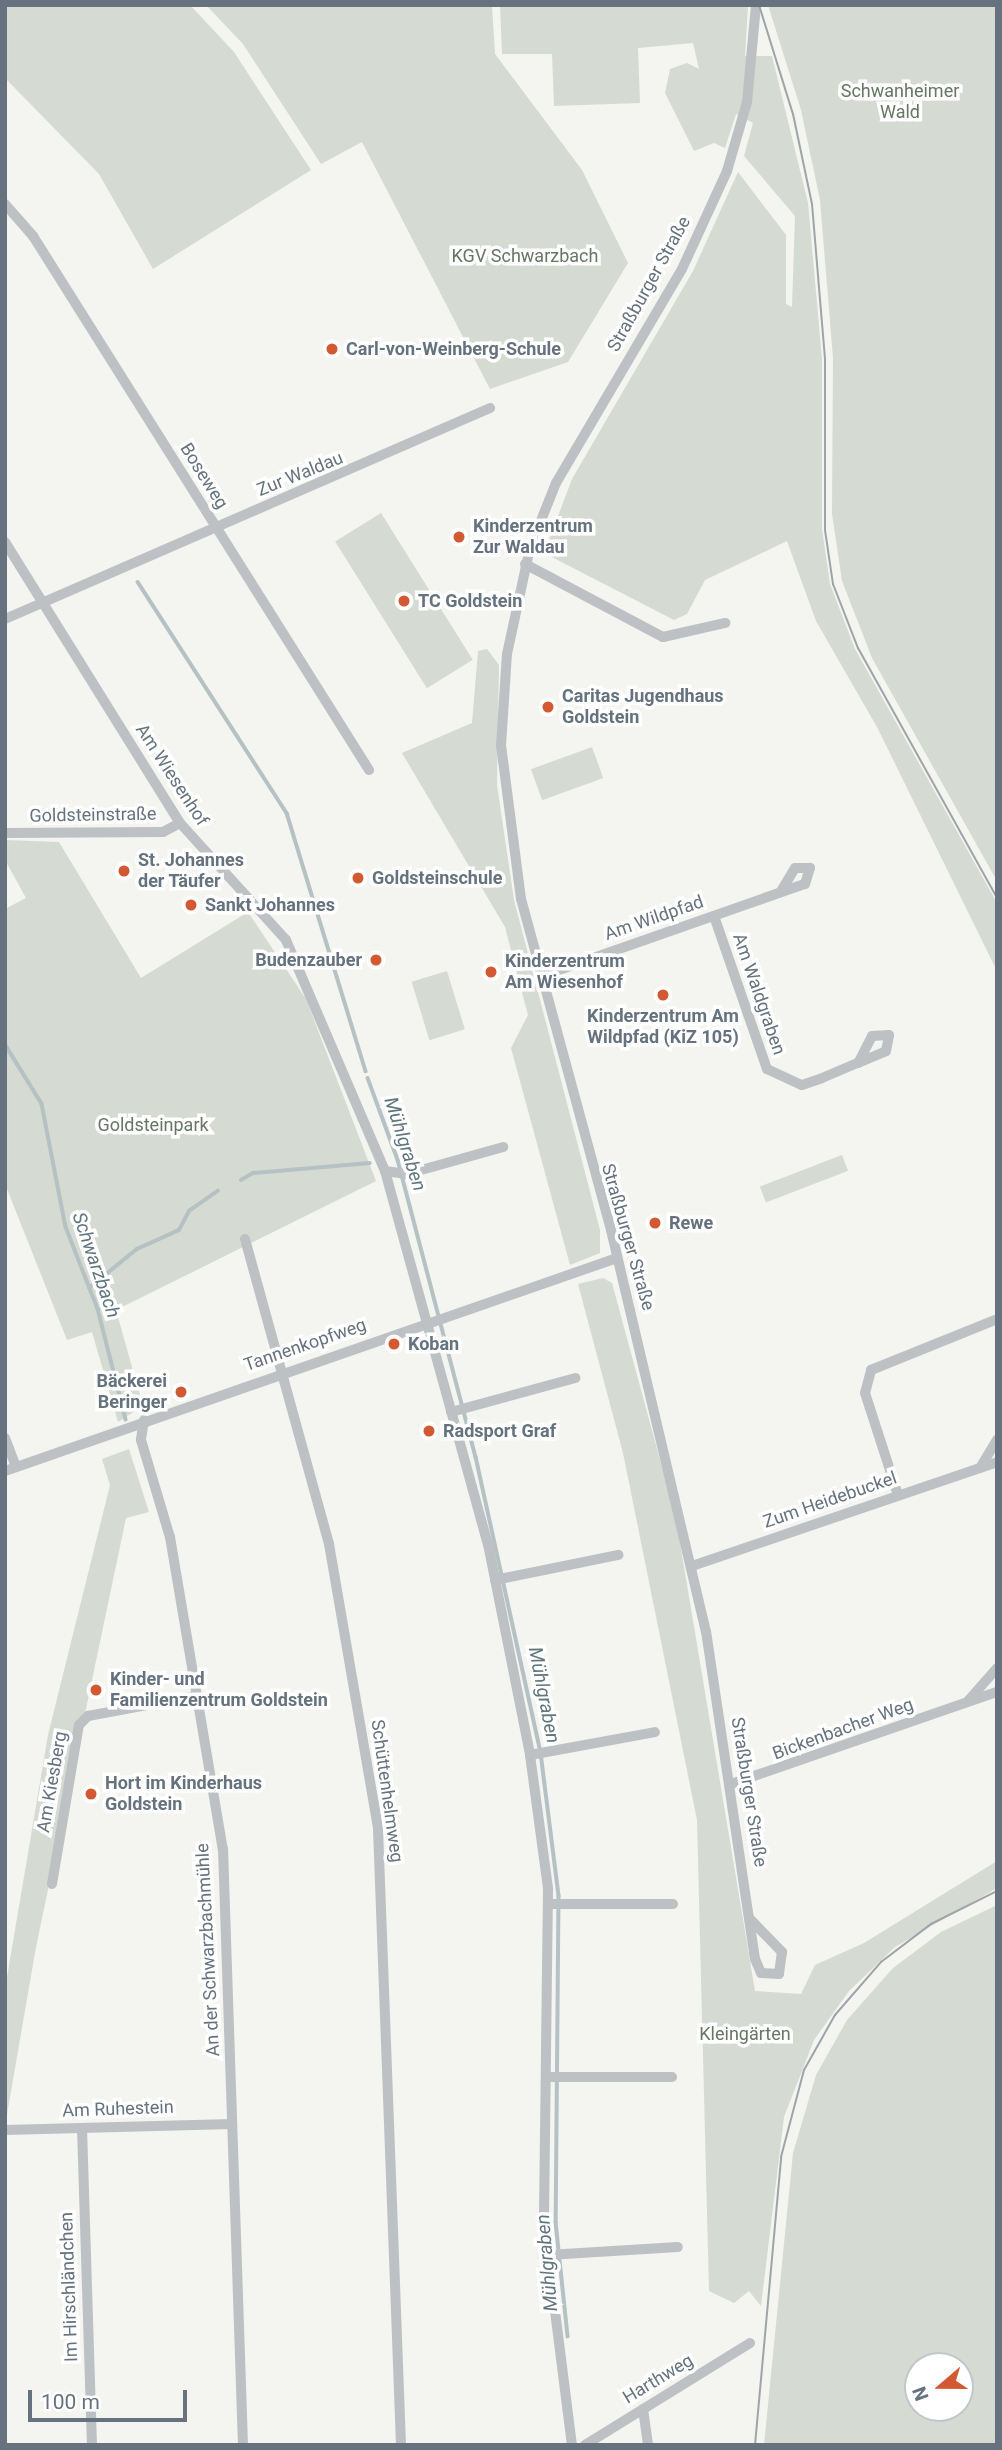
<!DOCTYPE html>
<meta charset="utf-8">
<style>
body{margin:0}
#map{position:relative;width:1002px;height:2450px;overflow:hidden;background:#f4f4f0;font-family:Roboto,sans-serif}
div>[style]{position:absolute}
.green>*{inset:0;background:#d5dad2;transform-origin:0 0}
.stream>*{height:3.5px;margin:-1.75px;padding:0 1.75px;transform-origin:1.75px;border-radius:1.75px;background:#b6c1c4}
.minor>*{height:10px;margin:-5px;padding:0 5px;transform-origin:5px;border-radius:5px;background:#bdc1c4}
.tram>*{height:2px;margin:-1px;padding:0 1px;transform-origin:1px;border-radius:1px;background:#9fa4a9}
.dots>*{width:19px;height:19px;translate:-50% -50%;box-sizing:border-box;border:4px solid #fff;border-radius:50%}
span{translate:-50% -50%;white-space:nowrap;text-align:center;line-height:1.15;-webkit-text-stroke:7px #fff;paint-order:stroke}
.park-label{font-size:18px;color:#677764}
.street-label{font-size:18px;color:#66737f}
.poi-label{font-size:18px;color:#66737f;font-weight:700}
.left{translate:0 -50%;text-align:left}
.right{translate:-100% -50%;text-align:right}
.water-label{font-size:19px;color:#61757c;font-style:italic}
.frame{position:absolute;inset:0;border:7px solid #66737f;pointer-events:none}
.north{position:absolute;left:904px;top:2352px;width:70px;height:70px;box-sizing:border-box;background:#fff;border:2px solid #c2c7cc;border-radius:50%;rotate:250deg;font-size:19px;font-weight:700;line-height:28px;text-align:center;color:#66737f}
.north::after{content:'';display:block;margin:auto;width:24px;height:32px;background:#d25932;clip-path:polygon(50% 0,100% 100%,50% 72%,0 100%)}
.scale{position:absolute;left:28px;top:2390px;width:159px;height:32px;box-sizing:border-box;border:4px solid #66737f;border-top:0;padding-left:9px;font-size:21px;line-height:24px;white-space:nowrap;color:#66737f;-webkit-text-stroke:5px #fff;paint-order:stroke}
</style>
<div id="map">
<div class="green">
<i style="clip-path:polygon(5px 5px,190px 5px,234px 52px,311px 170px,153px 269px,99px 174px,5px 78px)"></i>
<i style="clip-path:polygon(206px 5px,492px 5px,495px 54px,582px 170px,628px 263px,568px 362px,490px 389px,362px 142px,321px 164px,243px 44px)"></i>
<i style="clip-path:polygon(500px 5px,748px 5px,745px 56px,772px 56px,808px 203px,822px 359px,822px 529px,830px 584px,855px 649px,997px 903px,997px 971px,877px 727px,816px 621px,787px 541px,705px 580px,687px 614px,674px 620px,544px 553px,572px 479px,693px 271px,738px 172px,786px 235px,786px 304px,792px 307px,795px 216px,744px 156px,753px 123px,736px 114px,725px 148px,714px 143px,694px 151px,665px 93px,670px 69px,687px 63px,699px 69px,693px 43px,638px 48px,640px 103px,554px 106px,552px 54px,502px 54px)"></i>
<i style="clip-path:polygon(768px 5px,997px 5px,997px 881px,872px 658px,842px 581px,832px 514px,833px 358px,820px 200px,801px 110px)"></i>
<i style="left:381px;top:513px;width:173px;height:54px;rotate:58deg"></i>
<i style="clip-path:polygon(487px 649px,499px 665px,497px 785px,514px 900px,600px 1230px,600px 1253px,570px 1265px,511px 1048px,528px 1015px,505px 927px,402px 753px,472px 723px,478px 651px)"></i>
<i style="left:592px;top:747px;width:33px;height:65px;rotate:70deg"></i>
<i style="clip-path:polygon(5px 840px,59px 842px,141px 978px,248px 912px,306px 999px,376px 1181px,116px 1310px,143px 1406px,118px 1422px,92px 1332px,67px 1340px,5px 1184px,5px 909px,26px 898px,5px 860px)"></i>
<i style="left:447px;top:971px;width:61px;height:37px;rotate:73deg"></i>
<i style="left:842px;top:1155px;width:17px;height:88px;rotate:69deg"></i>
<i style="clip-path:polygon(603px 1278px,612px 1283px,676px 1519px,755px 1991px,801px 1994px,815px 1965px,864px 1943px,997px 1861px,997px 1888px,895px 1947px,849px 1991px,814px 2040px,784px 2117px,761px 2306px,749px 2291px,734px 2303px,709px 2291px,697px 1820px,623px 1453px,578px 1284px)"></i>
<i style="clip-path:polygon(129px 1449px,149px 1512px,126px 1518px,36px 1947px,5px 2126px,5px 1989px,48px 1735px,110px 1485px,102px 1459px)"></i>
<i style="clip-path:polygon(evenodd,997px 1905px,997px 2445px,764px 2445px,793px 2153px,816px 2075px,847px 2020px,893px 1968px,941px 1932px,997px 1905px,918px 2366px,960px 2366px,960px 2408px,918px 2408px,918px 2366px)"></i>
</div>
<div class="stream">
<i style="left:138px;top:582px;width:275px;rotate:57.2deg"></i>
<i style="left:287px;top:813px;width:270px;rotate:73deg"></i>
<i style="left:5px;top:1044px;width:70px;rotate:58.3deg"></i>
<i style="left:42px;top:1104px;width:125px;rotate:79deg"></i>
<i style="left:66px;top:1227px;width:88px;rotate:68.7deg"></i>
<i style="left:98px;top:1309px;width:114px;rotate:75.8deg"></i>
<i style="left:368px;top:1078px;width:87px;rotate:69.9deg"></i>
<i style="left:398px;top:1160px;width:307px;rotate:75.3deg"></i>
<i style="left:476px;top:1457px;width:303px;rotate:77.6deg"></i>
<i style="left:541px;top:1753px;width:144px;rotate:82.8deg"></i>
<i style="left:559px;top:1896px;width:326px;rotate:90.5deg"></i>
<i style="left:556px;top:2222px;width:115px;rotate:84deg"></i>
<i style="left:241px;top:1180px;width:14px;rotate:-30deg"></i>
<i style="left:253px;top:1173px;width:117px;rotate:-4.9deg"></i>
<i style="left:89px;top:1288px;width:62px;rotate:-39.1deg"></i>
<i style="left:137px;top:1249px;width:46px;rotate:-24.3deg"></i>
<i style="left:179px;top:1230px;width:21px;rotate:-62deg"></i>
<i style="left:189px;top:1211px;width:35px;rotate:-35deg"></i>
</div>
<div class="minor">
<i style="left:5px;top:204px;width:43px;rotate:48.8deg"></i>
<i style="left:33px;top:236px;width:631px;rotate:57.82deg"></i>
<i style="left:5px;top:542px;width:331px;rotate:58.1deg"></i>
<i style="left:180px;top:823px;width:158px;rotate:47.8deg"></i>
<i style="left:286px;top:940px;width:251px;rotate:66.8deg"></i>
<i style="left:385px;top:1171px;width:387px;rotate:74.6deg"></i>
<i style="left:488px;top:1544px;width:215px;rotate:78.7deg"></i>
<i style="left:530px;top:1755px;width:135px;rotate:82.3deg"></i>
<i style="left:548px;top:1889px;width:335px;rotate:90.7deg"></i>
<i style="left:544px;top:2224px;width:223px;rotate:82.8deg"></i>
<i style="left:525px;top:564px;width:156px;rotate:27.9deg"></i>
<i style="left:663px;top:637px;width:64px;rotate:-12.7deg"></i>
<i style="left:5px;top:619px;width:529px;rotate:-23.51deg"></i>
<i style="left:5px;top:833px;width:158px;rotate:-0.4deg"></i>
<i style="left:163px;top:832px;width:19px;rotate:-28deg"></i>
<i style="left:714px;top:916px;width:162px;rotate:70.9deg"></i>
<i style="left:767px;top:1069px;width:38px;rotate:25deg"></i>
<i style="left:802px;top:1085px;width:21px;rotate:-19deg"></i>
<i style="left:822px;top:1078px;width:39px;rotate:-23deg"></i>
<i style="left:858px;top:1063px;width:30px;rotate:-23deg"></i>
<i style="left:886px;top:1051px;width:16px;rotate:-79deg"></i>
<i style="left:889px;top:1035px;width:17px;rotate:177deg"></i>
<i style="left:872px;top:1036px;width:30px;rotate:117deg"></i>
<i style="left:539px;top:977px;width:282px;rotate:-19.3deg"></i>
<i style="left:805px;top:884px;width:17px;rotate:-73deg"></i>
<i style="left:810px;top:868px;width:15px;rotate:180deg"></i>
<i style="left:795px;top:868px;width:27px;rotate:121deg"></i>
<i style="left:385px;top:1171px;width:22px;rotate:8deg"></i>
<i style="left:407px;top:1174px;width:100px;rotate:-15.7deg"></i>
<i style="left:245px;top:1239px;width:316px;rotate:74.6deg"></i>
<i style="left:329px;top:1544px;width:289px;rotate:80.2deg"></i>
<i style="left:378px;top:1829px;width:616px;rotate:87.86deg"></i>
<i style="left:451px;top:1412px;width:129px;rotate:-15.3deg"></i>
<i style="left:144px;top:1420px;width:20px;rotate:99deg"></i>
<i style="left:141px;top:1440px;width:101px;rotate:73.4deg"></i>
<i style="left:170px;top:1537px;width:316px;rotate:80.4deg"></i>
<i style="left:223px;top:1849px;width:596px;rotate:88.08deg"></i>
<i style="left:5px;top:1438px;width:31px;rotate:69deg"></i>
<i style="left:980px;top:1468px;width:33px;rotate:-59deg"></i>
<i style="left:5px;top:1471px;width:648px;rotate:-19.19deg"></i>
<i style="left:898px;top:1495px;width:107px;rotate:-107.9deg"></i>
<i style="left:865px;top:1393px;width:24px;rotate:-75deg"></i>
<i style="left:871px;top:1370px;width:136px;rotate:-22deg"></i>
<i style="left:692px;top:1566px;width:322px;rotate:-18.8deg"></i>
<i style="left:495px;top:1580px;width:126px;rotate:-11.5deg"></i>
<i style="left:968px;top:1701px;width:44px;rotate:-48.7deg"></i>
<i style="left:530px;top:1755px;width:127px;rotate:-10.4deg"></i>
<i style="left:731px;top:1784px;width:281px;rotate:-19.1deg"></i>
<i style="left:52px;top:1884px;width:161px;rotate:-80.4deg"></i>
<i style="left:79px;top:1725px;width:13px;rotate:-45deg"></i>
<i style="left:88px;top:1716px;width:110px;rotate:-10.5deg"></i>
<i style="left:548px;top:1904px;width:125px"></i>
<i style="left:750px;top:1919px;width:46px;rotate:45.9deg"></i>
<i style="left:782px;top:1952px;width:22px;rotate:98deg"></i>
<i style="left:779px;top:1974px;width:18px;rotate:-177deg"></i>
<i style="left:761px;top:1973px;width:15px;rotate:-113deg"></i>
<i style="left:755px;top:1959px;width:331px;rotate:-98.5deg"></i>
<i style="left:706px;top:1632px;width:413px;rotate:-103.3deg"></i>
<i style="left:611px;top:1230px;width:343px;rotate:-105.2deg"></i>
<i style="left:521px;top:899px;width:154px;rotate:-97.4deg"></i>
<i style="left:501px;top:746px;width:92px;rotate:-86.3deg"></i>
<i style="left:507px;top:654px;width:108px;rotate:-77.8deg"></i>
<i style="left:530px;top:548px;width:70px;rotate:-68.2deg"></i>
<i style="left:556px;top:483px;width:248px;rotate:-59.5deg"></i>
<i style="left:682px;top:269px;width:108px;rotate:-65.3deg"></i>
<i style="left:727px;top:171px;width:72px;rotate:-73.8deg"></i>
<i style="left:747px;top:102px;width:97px;rotate:-84.7deg"></i>
<i style="left:546px;top:2077px;width:126px"></i>
<i style="left:82px;top:2128px;width:317px;rotate:88.2deg"></i>
<i style="left:5px;top:2130px;width:227px;rotate:-1.5deg"></i>
<i style="left:548px;top:2255px;width:130px;rotate:-3.5deg"></i>
<i style="left:643px;top:2409px;width:36px;rotate:82deg"></i>
<i style="left:585px;top:2445px;width:194px;rotate:-31.7deg"></i>
</div>
<div class="tram">
<i style="left:759px;top:5px;width:114px;rotate:72.7deg"></i>
<i style="left:793px;top:114px;width:92px;rotate:78.1deg"></i>
<i style="left:812px;top:204px;width:157px;rotate:85.2deg"></i>
<i style="left:825px;top:360px;width:170px;rotate:90deg"></i>
<i style="left:825px;top:530px;width:55px;rotate:81.6deg"></i>
<i style="left:833px;top:584px;width:69px;rotate:68.7deg"></i>
<i style="left:858px;top:648px;width:286px;rotate:60.9deg"></i>
<i style="left:755px;top:2445px;width:289px;rotate:-84.8deg"></i>
<i style="left:781px;top:2157px;width:90px;rotate:-75.2deg"></i>
<i style="left:804px;top:2070px;width:63px;rotate:-60.6deg"></i>
<i style="left:835px;top:2015px;width:70px;rotate:-49deg"></i>
<i style="left:881px;top:1962px;width:63px;rotate:-37.2deg"></i>
<i style="left:931px;top:1924px;width:74px;rotate:-26.6deg"></i>
</div>
<div class="dots">
<i style="left:332px;top:349px;background:#d25932"></i>
<i style="left:459px;top:537px;background:#d25932"></i>
<i style="left:404px;top:601px;background:#d25932"></i>
<i style="left:548px;top:707px;background:#d25932"></i>
<i style="left:124px;top:871px;background:#d25932"></i>
<i style="left:358px;top:878px;background:#d25932"></i>
<i style="left:191px;top:905px;background:#d25932"></i>
<i style="left:376px;top:960px;background:#d25932"></i>
<i style="left:491px;top:972px;background:#d25932"></i>
<i style="left:663px;top:995px;background:#d25932"></i>
<i style="left:655px;top:1223px;background:#d25932"></i>
<i style="left:394px;top:1344px;background:#d25932"></i>
<i style="left:181px;top:1392px;background:#d25932"></i>
<i style="left:429px;top:1431px;background:#d25932"></i>
<i style="left:96px;top:1690px;background:#d25932"></i>
<i style="left:91px;top:1794px;background:#d25932"></i>
</div>
<div class="park-label">
<span style="left:900px;top:102px">Schwanheimer<br>Wald</span>
<span style="left:525px;top:256px">KGV Schwarzbach</span>
<span style="left:153px;top:1125px">Goldsteinpark</span>
<span style="left:745px;top:2034px">Kleingärten</span>
</div>
<div class="street-label">
<span style="left:649px;top:284px;rotate:-61deg">Straßburger Straße</span>
<span style="left:300px;top:474px;rotate:-22deg">Zur Waldau</span>
<span style="left:204px;top:476px;rotate:58deg">Boseweg</span>
<span style="left:172px;top:775px;rotate:57deg">Am Wiesenhof</span>
<span style="left:93px;top:815px;rotate:-1deg">Goldsteinstraße</span>
<span style="left:654px;top:918px;rotate:-19deg">Am Wildpfad</span>
<span style="left:759px;top:994px;rotate:71deg">Am Waldgraben</span>
<span style="left:628px;top:1237px;rotate:74deg">Straßburger Straße</span>
<span style="left:305px;top:1345px;rotate:-19deg">Tannenkopfweg</span>
<span style="left:830px;top:1500px;rotate:-19deg">Zum Heidebuckel</span>
<span style="left:843px;top:1729px;rotate:-20deg">Bickenbacher Weg</span>
<span style="left:52px;top:1782px;rotate:-80deg">Am Kiesberg</span>
<span style="left:387px;top:1791px;rotate:82deg">Schüttenhelmweg</span>
<span style="left:749px;top:1792px;rotate:81deg">Straßburger Straße</span>
<span style="left:208px;top:1950px;rotate:-93deg">An der Schwarzbachmühle</span>
<span style="left:118px;top:2109px;rotate:-2deg">Am Ruhestein</span>
<span style="left:69px;top:2287px;rotate:-92deg">Im Hirschländchen</span>
<span style="left:658px;top:2379px;rotate:-31deg">Harthweg</span>
</div>
<div class="poi-label">
<span class="left" style="left:346px;top:349px">Carl-von-Weinberg-Schule</span>
<span class="left" style="left:473px;top:537px">Kinderzentrum<br>Zur Waldau</span>
<span class="left" style="left:418px;top:601px">TC Goldstein</span>
<span class="left" style="left:562px;top:707px">Caritas Jugendhaus<br>Goldstein</span>
<span class="left" style="left:138px;top:871px">St. Johannes<br>der Täufer</span>
<span class="left" style="left:372px;top:878px">Goldsteinschule</span>
<span class="left" style="left:205px;top:905px">Sankt Johannes</span>
<span class="right" style="left:362px;top:960px">Budenzauber</span>
<span class="left" style="left:505px;top:972px">Kinderzentrum<br>Am Wiesenhof</span>
<span style="left:663px;top:1027px">Kinderzentrum Am<br>Wildpfad (KiZ 105)</span>
<span class="left" style="left:669px;top:1223px">Rewe</span>
<span class="left" style="left:408px;top:1344px">Koban</span>
<span class="right" style="left:167px;top:1392px">Bäckerei<br>Beringer</span>
<span class="left" style="left:443px;top:1431px">Radsport Graf</span>
<span class="left" style="left:110px;top:1690px">Kinder- und<br>Familienzentrum Goldstein</span>
<span class="left" style="left:105px;top:1794px">Hort im Kinderhaus<br>Goldstein</span>
</div>
<div class="water-label">
<span style="left:405px;top:1144px;rotate:72deg">Mühlgraben</span>
<span style="left:96px;top:1265px;rotate:71deg">Schwarzbach</span>
<span style="left:544px;top:1695px;rotate:79deg">Mühlgraben</span>
<span style="left:547px;top:2263px;rotate:-95deg">Mühlgraben</span>
</div>
<div class="frame"></div>
<div class="north">N</div>
<div class="scale">100 m</div>
</div>
